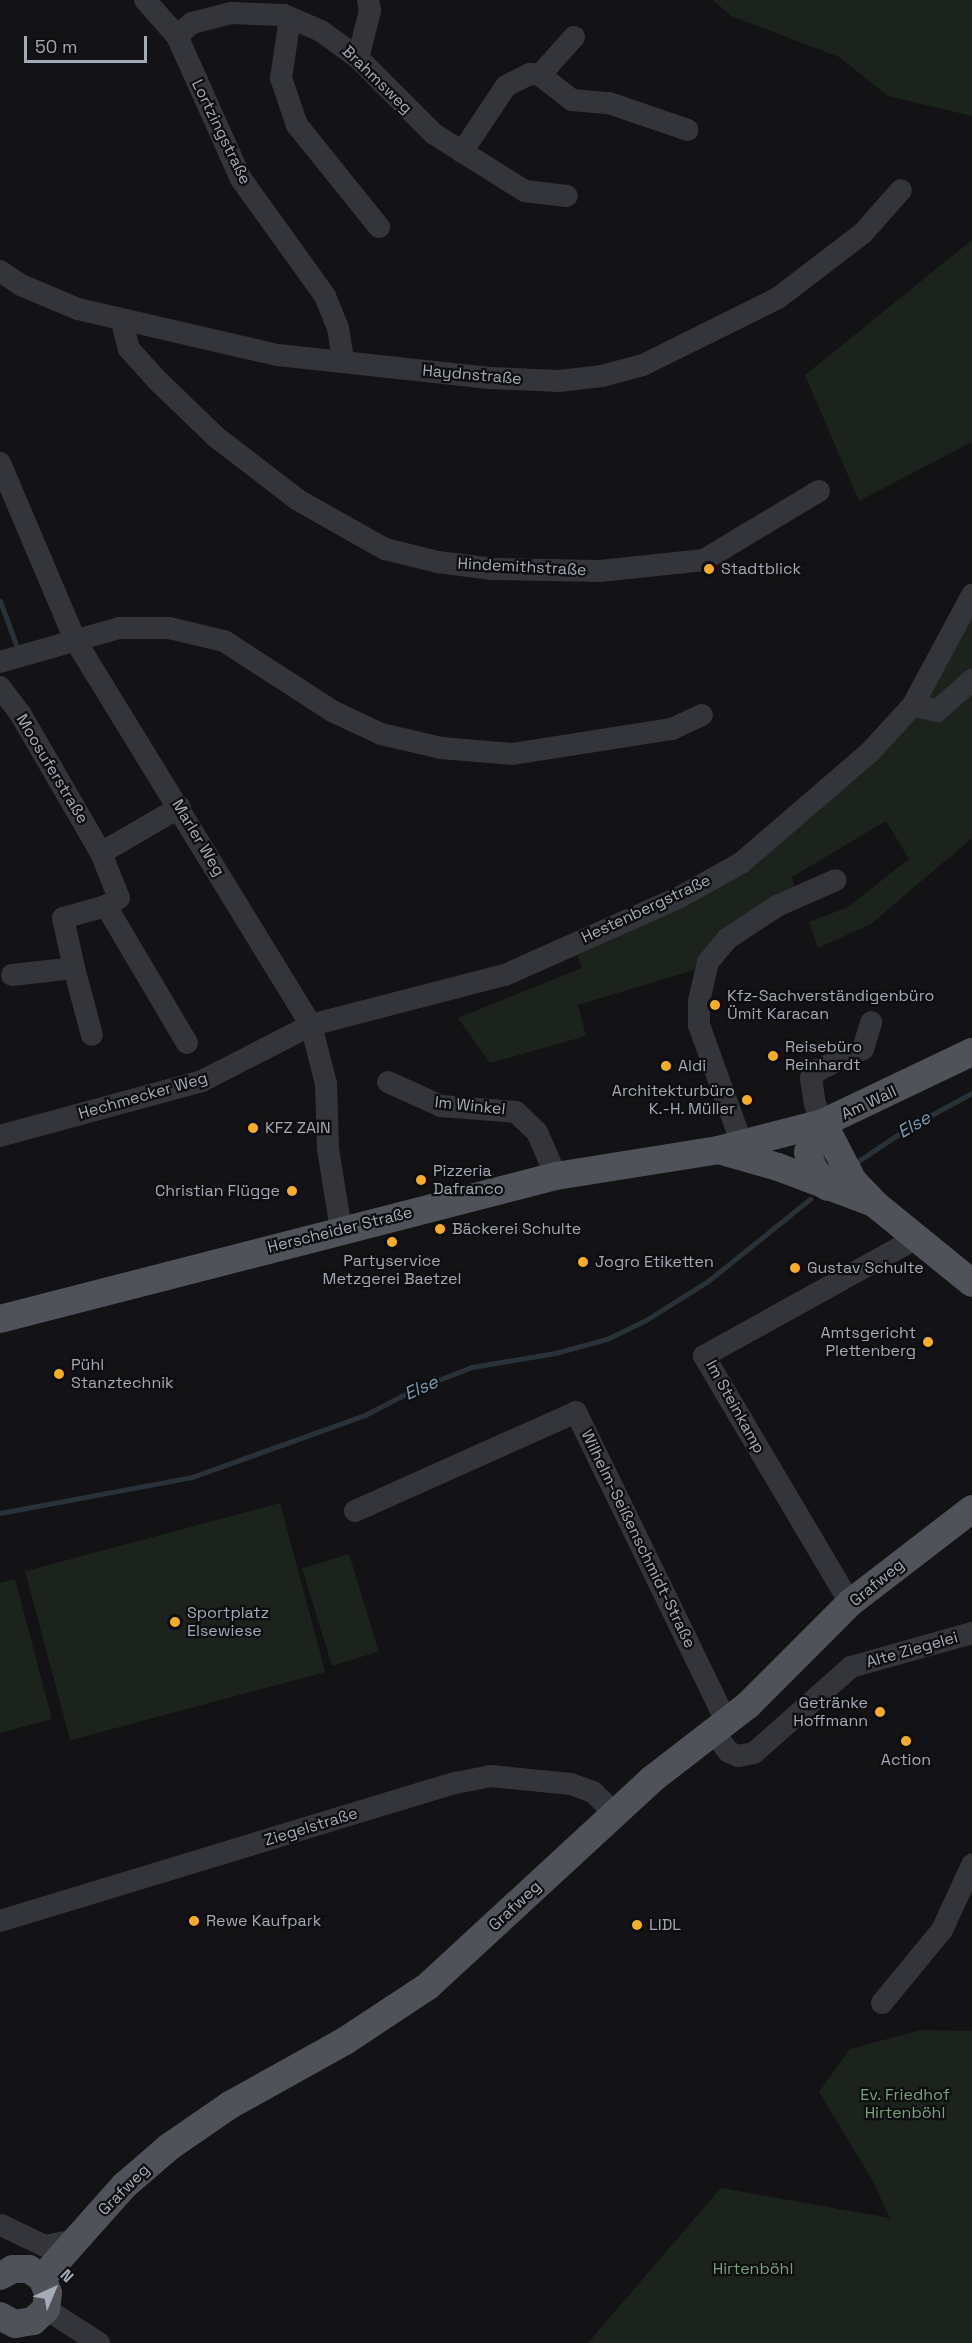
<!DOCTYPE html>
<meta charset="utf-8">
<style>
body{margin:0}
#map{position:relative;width:972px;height:2343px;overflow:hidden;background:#131315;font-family:"Space Grotesk",sans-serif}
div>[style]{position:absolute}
.green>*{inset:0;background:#1b231c;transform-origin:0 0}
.stream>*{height:5px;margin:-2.5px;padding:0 2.5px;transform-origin:2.5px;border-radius:2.5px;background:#293239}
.minor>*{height:22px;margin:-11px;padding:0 11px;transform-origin:11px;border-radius:11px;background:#34353a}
.major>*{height:28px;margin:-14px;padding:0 14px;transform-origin:14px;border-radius:14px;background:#505259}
.dots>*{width:16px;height:16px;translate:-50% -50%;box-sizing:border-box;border:3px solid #0e0e10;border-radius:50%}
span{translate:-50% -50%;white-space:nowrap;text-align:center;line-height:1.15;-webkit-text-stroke:4.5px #0e0e10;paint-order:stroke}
.street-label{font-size:16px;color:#a4aab6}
.poi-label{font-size:16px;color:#a4aab6}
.left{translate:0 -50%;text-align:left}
.right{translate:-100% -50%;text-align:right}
.park-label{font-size:16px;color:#7aa27b}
.water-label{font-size:18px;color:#7999b3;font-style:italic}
.north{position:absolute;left:24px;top:2259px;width:60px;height:60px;-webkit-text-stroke:4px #0e0e10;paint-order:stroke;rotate:44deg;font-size:16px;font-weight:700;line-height:24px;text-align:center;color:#a4aab6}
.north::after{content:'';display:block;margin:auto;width:21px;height:27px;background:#a4aab6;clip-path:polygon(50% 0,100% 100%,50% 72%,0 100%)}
.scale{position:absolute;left:24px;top:36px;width:123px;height:27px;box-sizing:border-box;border:3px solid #a4aab6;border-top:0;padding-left:8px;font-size:18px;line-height:21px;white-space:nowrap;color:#a4aab6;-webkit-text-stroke:4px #0e0e10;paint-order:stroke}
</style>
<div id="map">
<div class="green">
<i style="clip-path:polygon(713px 0,972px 0,972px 116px,888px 96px,839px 57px,731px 16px)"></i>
<i style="clip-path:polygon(972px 240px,972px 442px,859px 501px,805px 375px)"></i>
<i style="clip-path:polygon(972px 595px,972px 838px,871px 924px,818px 948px,809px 922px,848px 907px,909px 859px,886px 821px,792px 877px,795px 889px,697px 969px,578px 1005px,586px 1036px,490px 1063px,458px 1018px,582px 968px,572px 943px,680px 897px,870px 752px)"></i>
<i style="left:280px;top:1503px;width:175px;height:264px;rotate:75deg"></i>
<i style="left:349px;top:1554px;width:102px;height:49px;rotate:73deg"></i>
<i style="clip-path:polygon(15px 1579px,52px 1719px,0 1733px,0 1583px)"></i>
<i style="clip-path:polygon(921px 2030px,972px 2031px,972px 2343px,588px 2343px,721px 2188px,890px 2218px,871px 2178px,819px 2092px,850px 2049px)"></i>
</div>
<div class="stream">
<i style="left:0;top:601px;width:52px;rotate:69.8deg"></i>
<i style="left:857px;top:1162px;width:63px;rotate:-33.9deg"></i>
<i style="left:909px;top:1127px;width:72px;rotate:-28.4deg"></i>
<i style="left:0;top:1513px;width:195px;rotate:-10.6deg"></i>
<i style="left:192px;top:1477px;width:184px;rotate:-19.7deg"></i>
<i style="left:365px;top:1415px;width:56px;rotate:-27.5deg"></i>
<i style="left:415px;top:1389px;width:61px;rotate:-21.1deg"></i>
<i style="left:472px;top:1367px;width:84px;rotate:-9.6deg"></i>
<i style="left:555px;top:1353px;width:54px;rotate:-15.1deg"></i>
<i style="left:607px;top:1339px;width:43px;rotate:-26deg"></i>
<i style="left:646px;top:1320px;width:73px;rotate:-32.2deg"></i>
<i style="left:708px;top:1281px;width:131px;rotate:-38.8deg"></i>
</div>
<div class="minor">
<i style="left:145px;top:0;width:48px;rotate:48.4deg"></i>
<i style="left:177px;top:36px;width:157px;rotate:65.9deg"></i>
<i style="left:241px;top:179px;width:144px;rotate:54.3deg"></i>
<i style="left:325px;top:296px;width:35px;rotate:68deg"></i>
<i style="left:338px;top:328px;width:31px;rotate:81deg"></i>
<i style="left:290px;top:18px;width:61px;rotate:98.5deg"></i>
<i style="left:281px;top:78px;width:50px;rotate:71.2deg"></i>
<i style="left:297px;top:125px;width:131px;rotate:51.2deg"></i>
<i style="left:177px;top:36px;width:20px;rotate:-41deg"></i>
<i style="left:192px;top:23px;width:40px;rotate:-14.4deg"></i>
<i style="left:231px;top:13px;width:53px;rotate:2.2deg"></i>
<i style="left:284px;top:15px;width:40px;rotate:23.4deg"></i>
<i style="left:321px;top:31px;width:46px;rotate:36.1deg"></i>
<i style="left:358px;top:58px;width:107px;rotate:45deg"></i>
<i style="left:434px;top:134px;width:107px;rotate:32.1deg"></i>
<i style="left:525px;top:191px;width:42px;rotate:6.8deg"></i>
<i style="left:358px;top:58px;width:49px;rotate:-75.7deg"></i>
<i style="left:370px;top:11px;width:11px;rotate:-100deg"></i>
<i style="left:540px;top:75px;width:51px;rotate:-48.2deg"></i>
<i style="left:462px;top:152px;width:79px;rotate:-56.3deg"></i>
<i style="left:506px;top:86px;width:27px;rotate:-27deg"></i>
<i style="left:530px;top:74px;width:10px;rotate:6deg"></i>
<i style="left:540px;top:75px;width:41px;rotate:38deg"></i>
<i style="left:572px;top:100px;width:37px;rotate:5deg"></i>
<i style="left:609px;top:103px;width:83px;rotate:18.9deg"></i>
<i style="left:0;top:271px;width:25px;rotate:34deg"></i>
<i style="left:21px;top:285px;width:62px;rotate:22.8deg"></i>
<i style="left:78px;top:309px;width:205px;rotate:13deg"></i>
<i style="left:278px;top:355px;width:213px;rotate:6.2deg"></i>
<i style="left:490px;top:378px;width:69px;rotate:2.5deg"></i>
<i style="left:559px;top:381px;width:43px;rotate:-6.6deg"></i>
<i style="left:602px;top:376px;width:42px;rotate:-15deg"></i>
<i style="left:643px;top:365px;width:151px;rotate:-26.4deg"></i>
<i style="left:778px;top:298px;width:107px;rotate:-37.4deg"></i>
<i style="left:863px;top:233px;width:57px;rotate:-48.5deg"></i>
<i style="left:121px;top:319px;width:31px;rotate:75deg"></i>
<i style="left:129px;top:349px;width:42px;rotate:47.9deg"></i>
<i style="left:157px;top:380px;width:82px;rotate:44deg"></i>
<i style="left:216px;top:437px;width:103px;rotate:37.5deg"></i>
<i style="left:298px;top:500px;width:100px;rotate:29.4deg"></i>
<i style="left:385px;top:549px;width:55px;rotate:13.8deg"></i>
<i style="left:438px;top:562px;width:55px;rotate:7.3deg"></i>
<i style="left:493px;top:569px;width:107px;rotate:1.1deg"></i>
<i style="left:600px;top:571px;width:105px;rotate:-6deg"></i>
<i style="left:704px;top:560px;width:134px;rotate:-31deg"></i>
<i style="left:0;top:463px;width:192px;rotate:67deg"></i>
<i style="left:75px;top:640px;width:452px;rotate:58.5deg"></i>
<i style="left:311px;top:1025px;width:61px;rotate:75.7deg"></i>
<i style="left:326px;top:1084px;width:65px;rotate:88.2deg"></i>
<i style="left:328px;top:1149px;width:81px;rotate:80.8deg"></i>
<i style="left:0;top:662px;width:124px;rotate:-15.9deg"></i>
<i style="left:119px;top:628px;width:50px"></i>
<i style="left:169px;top:628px;width:57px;rotate:13.3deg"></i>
<i style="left:224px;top:641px;width:129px;rotate:32.9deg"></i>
<i style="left:332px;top:711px;width:54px;rotate:25.1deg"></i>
<i style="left:381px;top:734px;width:62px;rotate:13.1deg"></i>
<i style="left:441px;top:748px;width:71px;rotate:4.8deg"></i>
<i style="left:512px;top:754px;width:162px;rotate:-8.9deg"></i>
<i style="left:672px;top:729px;width:33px;rotate:-25deg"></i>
<i style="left:0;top:687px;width:35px;rotate:53deg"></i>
<i style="left:21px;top:715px;width:160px;rotate:59.9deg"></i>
<i style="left:101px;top:853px;width:48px;rotate:68.2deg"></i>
<i style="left:119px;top:898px;width:15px;rotate:148deg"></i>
<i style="left:913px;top:705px;width:25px;rotate:14deg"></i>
<i style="left:937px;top:711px;width:47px;rotate:-41.5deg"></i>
<i style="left:101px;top:853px;width:91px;rotate:-30.2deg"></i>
<i style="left:74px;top:968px;width:51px;rotate:-102.4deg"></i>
<i style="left:63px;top:918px;width:45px;rotate:-15.6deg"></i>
<i style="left:106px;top:906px;width:159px;rotate:59.4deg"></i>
<i style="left:12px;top:975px;width:62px;rotate:-6.4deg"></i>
<i style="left:74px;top:968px;width:69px;rotate:75deg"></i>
<i style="left:388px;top:1082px;width:58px;rotate:24.4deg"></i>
<i style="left:441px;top:1106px;width:75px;rotate:4.6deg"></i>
<i style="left:516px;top:1112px;width:29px;rotate:44deg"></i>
<i style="left:537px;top:1132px;width:48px;rotate:66.6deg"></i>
<i style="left:823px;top:1123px;width:21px;rotate:-113deg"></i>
<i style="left:815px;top:1104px;width:26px;rotate:-99deg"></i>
<i style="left:811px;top:1078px;width:11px;rotate:-49deg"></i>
<i style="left:818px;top:1070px;width:50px;rotate:-25deg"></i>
<i style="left:863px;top:1049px;width:28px;rotate:-73deg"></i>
<i style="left:0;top:1136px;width:209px;rotate:-15.2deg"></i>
<i style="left:202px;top:1081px;width:123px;rotate:-27.2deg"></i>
<i style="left:311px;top:1025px;width:200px;rotate:-14.5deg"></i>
<i style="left:505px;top:975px;width:192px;rotate:-24deg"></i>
<i style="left:680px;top:897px;width:70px;rotate:-29.1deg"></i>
<i style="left:741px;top:863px;width:170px;rotate:-40.7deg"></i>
<i style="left:870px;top:752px;width:64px;rotate:-47.5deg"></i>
<i style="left:913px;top:705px;width:125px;rotate:-61.8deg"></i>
<i style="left:742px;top:1144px;width:127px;rotate:-109.9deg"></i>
<i style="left:699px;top:1025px;width:24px;rotate:-90deg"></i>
<i style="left:699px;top:1001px;width:40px;rotate:-77deg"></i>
<i style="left:708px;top:962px;width:30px;rotate:-50deg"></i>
<i style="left:727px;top:939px;width:60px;rotate:-33.4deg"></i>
<i style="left:777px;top:906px;width:64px;rotate:-23.8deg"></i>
<i style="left:355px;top:1511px;width:242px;rotate:-24.1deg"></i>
<i style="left:576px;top:1412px;width:328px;rotate:64.1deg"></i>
<i style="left:719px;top:1707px;width:17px;rotate:50deg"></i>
<i style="left:850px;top:1603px;width:287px;rotate:-120.6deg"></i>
<i style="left:704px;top:1356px;width:244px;rotate:-29deg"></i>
<i style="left:714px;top:1733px;width:24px;rotate:52deg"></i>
<i style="left:729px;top:1752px;width:10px;rotate:24deg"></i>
<i style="left:738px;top:1756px;width:16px;rotate:-11deg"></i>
<i style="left:754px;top:1753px;width:130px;rotate:-41.6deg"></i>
<i style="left:851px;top:1667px;width:126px;rotate:-15.7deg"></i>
<i style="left:0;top:1921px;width:475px;rotate:-16.9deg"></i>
<i style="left:455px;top:1783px;width:37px;rotate:-11deg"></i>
<i style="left:491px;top:1776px;width:80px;rotate:5.7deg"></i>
<i style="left:571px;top:1784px;width:23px;rotate:20deg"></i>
<i style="left:593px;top:1792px;width:30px;rotate:44deg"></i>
<i style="left:882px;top:2003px;width:94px;rotate:-50.6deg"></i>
<i style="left:942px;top:1930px;width:72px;rotate:-65.2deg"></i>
<i style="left:1px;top:2225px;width:49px;rotate:25.5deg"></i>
<i style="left:45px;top:2246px;width:32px;rotate:-11deg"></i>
<i style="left:46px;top:2309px;width:63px;rotate:32.7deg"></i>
</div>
<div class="major">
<i style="left:823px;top:1123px;width:65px;rotate:62.7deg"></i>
<i style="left:853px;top:1181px;width:32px;rotate:46deg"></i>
<i style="left:875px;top:1204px;width:125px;rotate:39.2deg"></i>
<i style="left:823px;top:1123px;width:33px;rotate:117deg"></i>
<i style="left:808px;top:1152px;width:17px;rotate:73deg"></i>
<i style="left:813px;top:1168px;width:24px;rotate:52deg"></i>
<i style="left:722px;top:1151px;width:58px;rotate:15.9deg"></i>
<i style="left:778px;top:1167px;width:99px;rotate:20.6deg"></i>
<i style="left:0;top:1319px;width:574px;rotate:-14.42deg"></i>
<i style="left:556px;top:1176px;width:164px;rotate:-9.1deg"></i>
<i style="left:718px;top:1150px;width:108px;rotate:-14.4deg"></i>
<i style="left:823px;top:1123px;width:165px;rotate:-25.5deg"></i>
<i style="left:0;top:2276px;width:15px;rotate:-28deg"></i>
<i style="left:13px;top:2269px;width:16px"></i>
<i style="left:29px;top:2269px;width:16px;rotate:35deg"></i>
<i style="left:42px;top:2278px;width:16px;rotate:68deg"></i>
<i style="left:48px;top:2293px;width:16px;rotate:97deg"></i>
<i style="left:46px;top:2309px;width:18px;rotate:137deg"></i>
<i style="left:33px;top:2321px;width:18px;rotate:171deg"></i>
<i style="left:15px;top:2324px;width:17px;rotate:-152deg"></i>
<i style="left:42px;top:2278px;width:125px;rotate:-48.3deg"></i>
<i style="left:125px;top:2185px;width:58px;rotate:-40.8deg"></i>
<i style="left:169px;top:2147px;width:74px;rotate:-34.5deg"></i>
<i style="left:230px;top:2105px;width:132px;rotate:-29.1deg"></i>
<i style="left:345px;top:2041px;width:100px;rotate:-33.5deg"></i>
<i style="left:428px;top:1986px;width:304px;rotate:-42.7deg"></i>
<i style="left:651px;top:1780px;width:123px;rotate:-37.7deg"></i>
<i style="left:748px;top:1705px;width:144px;rotate:-45deg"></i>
<i style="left:850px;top:1603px;width:154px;rotate:-37.6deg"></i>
</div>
<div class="dots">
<i style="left:709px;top:569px;background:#faac26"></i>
<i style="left:715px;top:1005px;background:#faac26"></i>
<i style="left:773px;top:1056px;background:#faac26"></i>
<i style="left:666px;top:1066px;background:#faac26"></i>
<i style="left:747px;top:1100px;background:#faac26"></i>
<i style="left:253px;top:1128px;background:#faac26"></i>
<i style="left:421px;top:1180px;background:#faac26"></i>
<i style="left:292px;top:1191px;background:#faac26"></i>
<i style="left:440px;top:1229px;background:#faac26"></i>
<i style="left:392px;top:1242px;background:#faac26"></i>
<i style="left:583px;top:1262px;background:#faac26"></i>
<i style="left:795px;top:1268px;background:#faac26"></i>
<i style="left:928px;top:1342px;background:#faac26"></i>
<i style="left:59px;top:1374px;background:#faac26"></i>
<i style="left:175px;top:1622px;background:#faac26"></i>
<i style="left:880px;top:1712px;background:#faac26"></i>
<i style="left:906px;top:1741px;background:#faac26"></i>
<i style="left:194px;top:1921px;background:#faac26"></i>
<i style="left:637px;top:1925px;background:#faac26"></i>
</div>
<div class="street-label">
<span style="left:377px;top:80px;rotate:44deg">Brahmsweg</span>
<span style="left:221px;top:132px;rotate:64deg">Lortzingstraße</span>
<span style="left:472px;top:375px;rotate:5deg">Haydnstraße</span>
<span style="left:522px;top:567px;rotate:3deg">Hindemithstraße</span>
<span style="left:52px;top:769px;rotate:59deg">Moosuferstraße</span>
<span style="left:198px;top:838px;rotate:59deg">Marler Weg</span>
<span style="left:646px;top:909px;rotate:-25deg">Hestenbergstraße</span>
<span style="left:143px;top:1096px;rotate:-16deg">Hechmecker Weg</span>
<span style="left:869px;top:1103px;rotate:-25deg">Am Wall</span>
<span style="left:470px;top:1106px;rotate:6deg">Im Winkel</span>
<span style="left:340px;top:1230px;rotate:-14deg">Herscheider Straße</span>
<span style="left:735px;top:1407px;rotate:61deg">Im Steinkamp</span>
<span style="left:638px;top:1539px;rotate:64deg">Wilhelm-Seißenschmidt-Straße</span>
<span style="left:877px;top:1583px;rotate:-39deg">Grafweg</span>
<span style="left:912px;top:1650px;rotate:-16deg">Alte Ziegelei</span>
<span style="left:311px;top:1827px;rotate:-17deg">Ziegelstraße</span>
<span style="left:515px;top:1906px;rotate:-43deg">Grafweg</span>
<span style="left:124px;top:2190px;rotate:-45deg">Grafweg</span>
</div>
<div class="poi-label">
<span class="left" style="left:721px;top:569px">Stadtblick</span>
<span class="left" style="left:727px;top:1005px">Kfz-Sachverständigenbüro<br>Ümit Karacan</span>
<span class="left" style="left:785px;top:1056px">Reisebüro<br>Reinhardt</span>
<span class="left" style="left:678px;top:1066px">Aldi</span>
<span class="right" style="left:735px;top:1100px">Architekturbüro<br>K.-H. Müller</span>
<span class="left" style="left:265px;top:1128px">KFZ ZAIN</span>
<span class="left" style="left:433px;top:1180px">Pizzeria<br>Dafranco</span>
<span class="right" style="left:280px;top:1191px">Christian Flügge</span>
<span class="left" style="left:452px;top:1229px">Bäckerei Schulte</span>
<span style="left:392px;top:1270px">Partyservice<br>Metzgerei Baetzel</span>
<span class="left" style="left:595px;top:1262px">Jogro Etiketten</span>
<span class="left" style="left:807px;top:1268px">Gustav Schulte</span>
<span class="right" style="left:916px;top:1342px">Amtsgericht<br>Plettenberg</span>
<span class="left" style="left:71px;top:1374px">Pühl<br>Stanztechnik</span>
<span class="left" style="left:187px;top:1622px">Sportplatz<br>Elsewiese</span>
<span class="right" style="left:868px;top:1712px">Getränke<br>Hoffmann</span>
<span style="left:906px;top:1760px">Action</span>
<span class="left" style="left:206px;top:1921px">Rewe Kaufpark</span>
<span class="left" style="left:649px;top:1925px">LIDL</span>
</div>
<div class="park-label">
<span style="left:905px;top:2104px">Ev. Friedhof<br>Hirtenböhl</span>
<span style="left:753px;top:2269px">Hirtenböhl</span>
</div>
<div class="water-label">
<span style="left:914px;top:1125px;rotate:-31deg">Else</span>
<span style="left:421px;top:1388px;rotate:-24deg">Else</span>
</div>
<div class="north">N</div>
<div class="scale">50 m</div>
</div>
